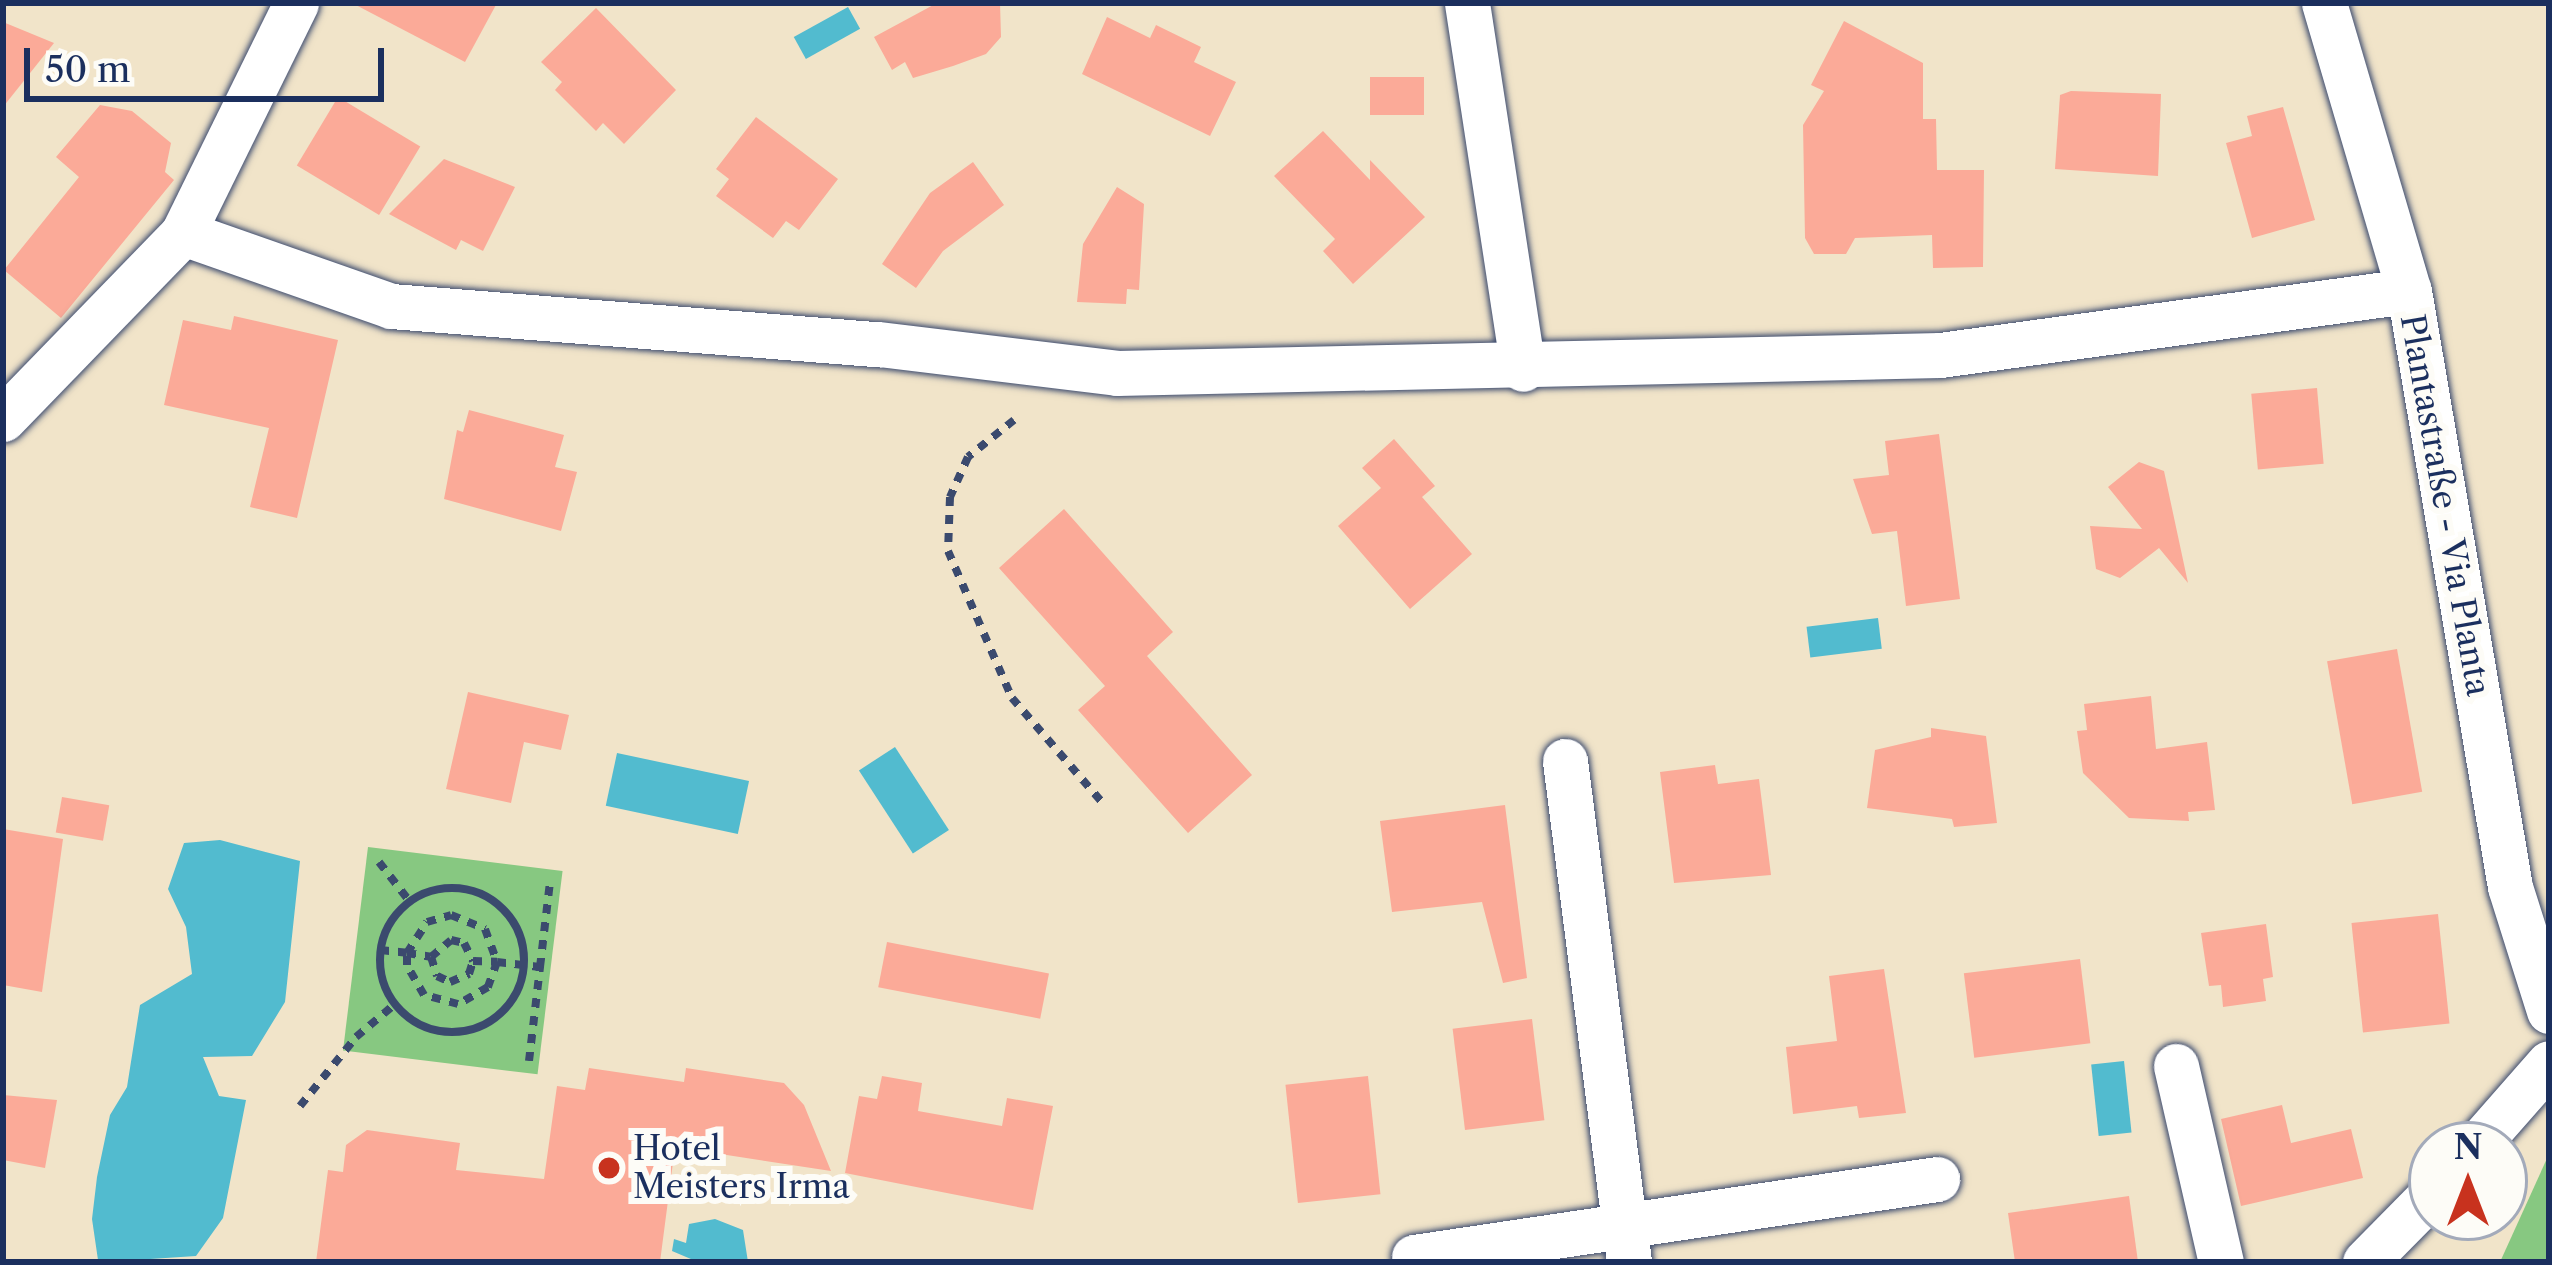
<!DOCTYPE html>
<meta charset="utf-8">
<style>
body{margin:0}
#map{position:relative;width:2552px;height:1265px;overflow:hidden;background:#f1e4c9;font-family:"Libre Caslon Text",serif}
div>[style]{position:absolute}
.green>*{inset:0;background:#87c881;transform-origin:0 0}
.water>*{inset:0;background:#52bbcf;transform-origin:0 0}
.building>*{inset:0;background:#fbaa98;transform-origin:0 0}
.path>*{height:8px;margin-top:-4px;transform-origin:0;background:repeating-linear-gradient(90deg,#3b4a6e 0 9px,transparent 0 18px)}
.path>.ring{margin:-4px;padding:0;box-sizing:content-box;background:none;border:8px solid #3b4a6e;border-radius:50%}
.roads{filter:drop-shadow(0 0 3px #3b4a6e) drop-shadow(0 0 3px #3b4a6e)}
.minor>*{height:45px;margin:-22.5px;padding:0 22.5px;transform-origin:22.5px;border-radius:22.5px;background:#fff}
.dots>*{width:33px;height:33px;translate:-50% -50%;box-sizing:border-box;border:6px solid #fdfcf7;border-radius:50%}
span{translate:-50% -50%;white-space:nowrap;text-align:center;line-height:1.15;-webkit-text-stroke:12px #fdfcf7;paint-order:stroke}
.street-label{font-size:33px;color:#1b2f5e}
.poi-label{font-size:33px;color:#1b2f5e}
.left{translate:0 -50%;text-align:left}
.frame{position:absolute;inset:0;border:6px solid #1b2f5e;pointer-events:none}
.north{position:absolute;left:2408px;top:1121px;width:120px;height:120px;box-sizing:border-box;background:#fdfcf7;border:3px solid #a3aaba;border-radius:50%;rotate:0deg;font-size:33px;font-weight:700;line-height:48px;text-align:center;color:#1b2f5e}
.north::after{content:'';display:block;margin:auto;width:42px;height:54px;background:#c8321e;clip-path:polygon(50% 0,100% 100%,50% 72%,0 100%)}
.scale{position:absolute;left:24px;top:48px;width:360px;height:54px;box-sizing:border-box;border:6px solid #1b2f5e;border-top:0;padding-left:15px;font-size:36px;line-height:42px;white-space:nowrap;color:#1b2f5e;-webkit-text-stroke:9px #fdfcf7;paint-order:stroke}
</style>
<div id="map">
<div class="green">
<i style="left:368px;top:847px;width:196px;height:205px;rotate:7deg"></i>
<i style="clip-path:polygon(2549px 1154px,2549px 1262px,2500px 1262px)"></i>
</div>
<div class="water">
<i style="left:848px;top:7px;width:25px;height:62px;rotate:61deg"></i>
<i style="left:1878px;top:618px;width:31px;height:72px;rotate:83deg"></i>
<i style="left:895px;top:747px;width:99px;height:43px;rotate:57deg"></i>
<i style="left:617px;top:753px;width:135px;height:54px;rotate:12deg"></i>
<i style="clip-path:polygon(220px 840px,300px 861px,285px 1002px,252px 1056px,203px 1057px,219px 1096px,246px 1100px,223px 1218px,196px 1256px,105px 1262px,98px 1260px,92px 1219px,97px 1177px,110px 1115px,127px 1087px,140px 1005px,192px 974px,186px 927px,168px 889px,184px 843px)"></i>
<i style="left:2124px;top:1061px;width:72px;height:33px;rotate:84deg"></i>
<i style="clip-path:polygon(715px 1219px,743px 1230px,748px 1262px,698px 1262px,672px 1251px,674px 1239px,686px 1243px,689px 1224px)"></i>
</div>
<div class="building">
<i style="clip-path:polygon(352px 3px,497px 3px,465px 62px)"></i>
<i style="clip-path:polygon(937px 3px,1000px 3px,1001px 37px,986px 54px,953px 66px,913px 78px,905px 62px,892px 70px,874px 37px)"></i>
<i style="clip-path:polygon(596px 8px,676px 90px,624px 144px,603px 123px,596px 131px,555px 90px,562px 82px,541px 62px)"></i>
<i style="clip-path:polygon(1107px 17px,1150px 38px,1156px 25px,1201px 47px,1194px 62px,1236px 82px,1210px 136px,1082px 74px)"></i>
<i style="clip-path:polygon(1844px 21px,1923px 63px,1923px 119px,1936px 119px,1937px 170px,1984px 170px,1983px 267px,1933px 268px,1932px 235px,1855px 238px,1846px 254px,1814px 254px,1805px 238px,1803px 125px,1824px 91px,1811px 85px)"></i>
<i style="clip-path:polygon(3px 22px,54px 43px,3px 107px)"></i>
<i style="left:1370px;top:77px;width:54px;height:38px"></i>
<i style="clip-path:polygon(2071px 91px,2161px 94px,2158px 176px,2055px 169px,2060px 95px)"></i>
<i style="left:338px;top:97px;width:96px;height:80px;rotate:31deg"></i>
<i style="clip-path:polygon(100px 105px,132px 111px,171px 143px,165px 172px,174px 180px,61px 318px,4px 270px,79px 177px,56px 157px)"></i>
<i style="clip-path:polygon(2283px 107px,2315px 220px,2252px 238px,2226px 143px,2252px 136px,2247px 116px)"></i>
<i style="clip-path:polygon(756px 117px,838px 179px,799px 230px,786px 221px,773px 238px,716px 196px,729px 179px,716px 169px)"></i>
<i style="clip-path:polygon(1323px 131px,1370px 180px,1370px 160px,1425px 217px,1353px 284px,1323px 251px,1335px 239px,1274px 176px)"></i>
<i style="clip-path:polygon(444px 159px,515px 187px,483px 251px,461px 240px,456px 250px,389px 214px)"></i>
<i style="clip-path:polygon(973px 162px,1004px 205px,943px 251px,916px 288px,882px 264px,930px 193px)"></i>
<i style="clip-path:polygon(1117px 187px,1144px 204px,1139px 290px,1127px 289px,1126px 304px,1077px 302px,1083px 244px)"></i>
<i style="clip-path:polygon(234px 316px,338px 340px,297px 518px,250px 507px,269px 428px,164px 405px,183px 320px,231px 330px)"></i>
<i style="left:2317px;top:388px;width:76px;height:66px;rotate:85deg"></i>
<i style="clip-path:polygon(469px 410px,564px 435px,555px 467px,577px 472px,561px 531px,444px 499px,457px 430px,463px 432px)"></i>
<i style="clip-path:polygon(1939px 434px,1960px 599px,1906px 606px,1897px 531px,1872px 534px,1853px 479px,1889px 475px,1885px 441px)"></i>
<i style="clip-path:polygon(1394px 439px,1435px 486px,1422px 497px,1472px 554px,1410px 609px,1338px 526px,1381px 488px,1362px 468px)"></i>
<i style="clip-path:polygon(2139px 462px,2164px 471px,2188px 583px,2159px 548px,2120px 578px,2096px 569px,2090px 526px,2142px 529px,2108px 487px)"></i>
<i style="clip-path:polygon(1064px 509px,1173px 632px,1147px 656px,1252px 775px,1188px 833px,1078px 710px,1105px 686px,999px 568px)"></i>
<i style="left:2397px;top:649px;width:145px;height:71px;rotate:80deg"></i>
<i style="clip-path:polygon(468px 692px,569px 715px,561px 750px,524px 742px,511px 803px,446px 789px)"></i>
<i style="clip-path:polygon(2151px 696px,2156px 749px,2207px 742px,2215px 810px,2188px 812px,2189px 821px,2129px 818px,2083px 773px,2077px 731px,2087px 730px,2084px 704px)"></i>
<i style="clip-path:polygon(1931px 728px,1986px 736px,1997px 823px,1954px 827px,1952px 819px,1867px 808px,1875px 750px,1931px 737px)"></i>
<i style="clip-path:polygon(1715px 765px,1718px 784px,1759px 779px,1771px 875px,1674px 883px,1660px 772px)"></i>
<i style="left:62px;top:797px;width:48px;height:36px;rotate:10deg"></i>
<i style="clip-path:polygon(1505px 805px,1527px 978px,1503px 983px,1482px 902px,1392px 912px,1380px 821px)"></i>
<i style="clip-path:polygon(3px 829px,63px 839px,42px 992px,3px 985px)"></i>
<i style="left:2438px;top:914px;width:110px;height:87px;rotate:84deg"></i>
<i style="clip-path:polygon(2266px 924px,2273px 977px,2263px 979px,2266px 1001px,2223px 1007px,2221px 985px,2209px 986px,2201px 933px)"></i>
<i style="left:887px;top:942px;width:165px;height:46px;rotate:11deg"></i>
<i style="left:2080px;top:959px;width:85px;height:117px;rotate:83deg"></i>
<i style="clip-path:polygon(1884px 969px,1906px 1113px,1859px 1118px,1857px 1106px,1793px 1114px,1786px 1047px,1837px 1041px,1829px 976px)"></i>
<i style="left:1532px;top:1019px;width:102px;height:80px;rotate:83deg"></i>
<i style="clip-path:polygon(589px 1068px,684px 1082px,686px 1068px,784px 1083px,804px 1105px,831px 1171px,675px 1147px,660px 1262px,316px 1262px,328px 1170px,343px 1172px,346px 1145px,367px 1130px,460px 1143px,456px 1170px,544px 1179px,557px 1086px,585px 1090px)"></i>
<i style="clip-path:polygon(882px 1076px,922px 1083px,918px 1111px,1002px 1126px,1007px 1098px,1053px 1106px,1033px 1210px,845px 1173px,859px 1096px,877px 1099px)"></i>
<i style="left:1368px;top:1076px;width:119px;height:83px;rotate:84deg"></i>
<i style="clip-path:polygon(3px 1095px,57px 1100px,45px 1168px,3px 1160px)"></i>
<i style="clip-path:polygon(2282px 1105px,2291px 1143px,2351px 1129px,2363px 1178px,2241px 1206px,2221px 1119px)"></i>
<i style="clip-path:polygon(2129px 1196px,2138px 1262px,2015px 1262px,2008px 1213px)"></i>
</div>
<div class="path">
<i style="left:1014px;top:420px;width:59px;rotate:141.2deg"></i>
<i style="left:968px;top:457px;width:44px;rotate:114.2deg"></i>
<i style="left:950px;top:497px;width:54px;rotate:92.1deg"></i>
<i style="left:948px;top:551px;width:160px;rotate:66.5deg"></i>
<i style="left:1012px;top:698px;width:136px;rotate:49.2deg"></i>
<i style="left:379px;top:862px;width:51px;rotate:52.2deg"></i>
<i class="ring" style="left:380px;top:888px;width:136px;height:136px"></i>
<i style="left:451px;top:940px;width:13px;rotate:13deg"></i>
<i style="left:464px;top:943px;width:20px;rotate:63deg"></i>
<i style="left:473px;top:961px;width:24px;rotate:2deg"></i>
<i style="left:497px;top:962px;width:27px;rotate:110deg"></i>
<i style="left:488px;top:987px;width:34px;rotate:150deg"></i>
<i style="left:458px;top:1004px;width:35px;rotate:-165deg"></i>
<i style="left:424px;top:995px;width:34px;rotate:-120deg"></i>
<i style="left:407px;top:965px;width:12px;rotate:-90deg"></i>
<i style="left:407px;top:953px;width:24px;rotate:9deg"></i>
<i style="left:431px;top:957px;width:26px;rotate:-40deg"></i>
<i style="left:380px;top:950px;width:27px;rotate:6deg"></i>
<i style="left:407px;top:953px;width:37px;rotate:-57deg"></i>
<i style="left:427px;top:922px;width:25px;rotate:-16deg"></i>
<i style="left:451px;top:915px;width:37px;rotate:22deg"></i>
<i style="left:485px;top:929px;width:35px;rotate:70deg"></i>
<i style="left:497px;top:962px;width:43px;rotate:6.6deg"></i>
<i style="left:540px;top:967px;width:86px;rotate:-83.3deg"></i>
<i style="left:431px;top:957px;width:20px;rotate:72deg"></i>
<i style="left:437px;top:976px;width:14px;rotate:25deg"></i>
<i style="left:450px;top:982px;width:21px;rotate:-23deg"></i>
<i style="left:469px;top:974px;width:14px;rotate:-73deg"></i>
<i style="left:529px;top:1061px;width:95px;rotate:-83.3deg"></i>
<i style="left:300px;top:1106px;width:89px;rotate:-50.9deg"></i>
<i style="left:356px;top:1037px;width:51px;rotate:-40.2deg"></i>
</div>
<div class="roads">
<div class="minor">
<i style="left:1467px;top:3px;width:370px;rotate:81.3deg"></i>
<i style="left:2324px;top:3px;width:300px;rotate:73.6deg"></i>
<i style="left:2409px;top:291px;width:604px;rotate:80.38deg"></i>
<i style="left:2510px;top:887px;width:130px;rotate:72.5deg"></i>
<i style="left:183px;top:233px;width:220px;rotate:19.3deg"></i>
<i style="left:391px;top:306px;width:489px;rotate:4.5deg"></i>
<i style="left:879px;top:344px;width:240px;rotate:6.9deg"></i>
<i style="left:1117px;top:373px;width:823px;rotate:-1.25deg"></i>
<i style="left:1940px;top:355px;width:473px;rotate:-7.8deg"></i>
<i style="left:3px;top:419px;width:259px;rotate:-45.9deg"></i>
<i style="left:183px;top:233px;width:256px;rotate:-63.8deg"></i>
<i style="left:1565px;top:761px;width:505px;rotate:82.72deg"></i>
<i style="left:2176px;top:1066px;width:201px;rotate:77.1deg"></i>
<i style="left:2477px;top:1145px;width:109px;rotate:-48.7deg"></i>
<i style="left:1414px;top:1257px;width:529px;rotate:-8.48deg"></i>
<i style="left:2365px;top:1262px;width:95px;rotate:-45.4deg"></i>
</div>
</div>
<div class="dots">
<i style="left:609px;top:1168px;background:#c8321e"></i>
</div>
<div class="street-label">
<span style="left:2445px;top:505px;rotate:80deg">Plantastraße - Via Planta</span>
</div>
<div class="poi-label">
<span class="left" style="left:633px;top:1168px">Hotel<br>Meisters Irma</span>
</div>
<div class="frame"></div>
<div class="north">N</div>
<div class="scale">50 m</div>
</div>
